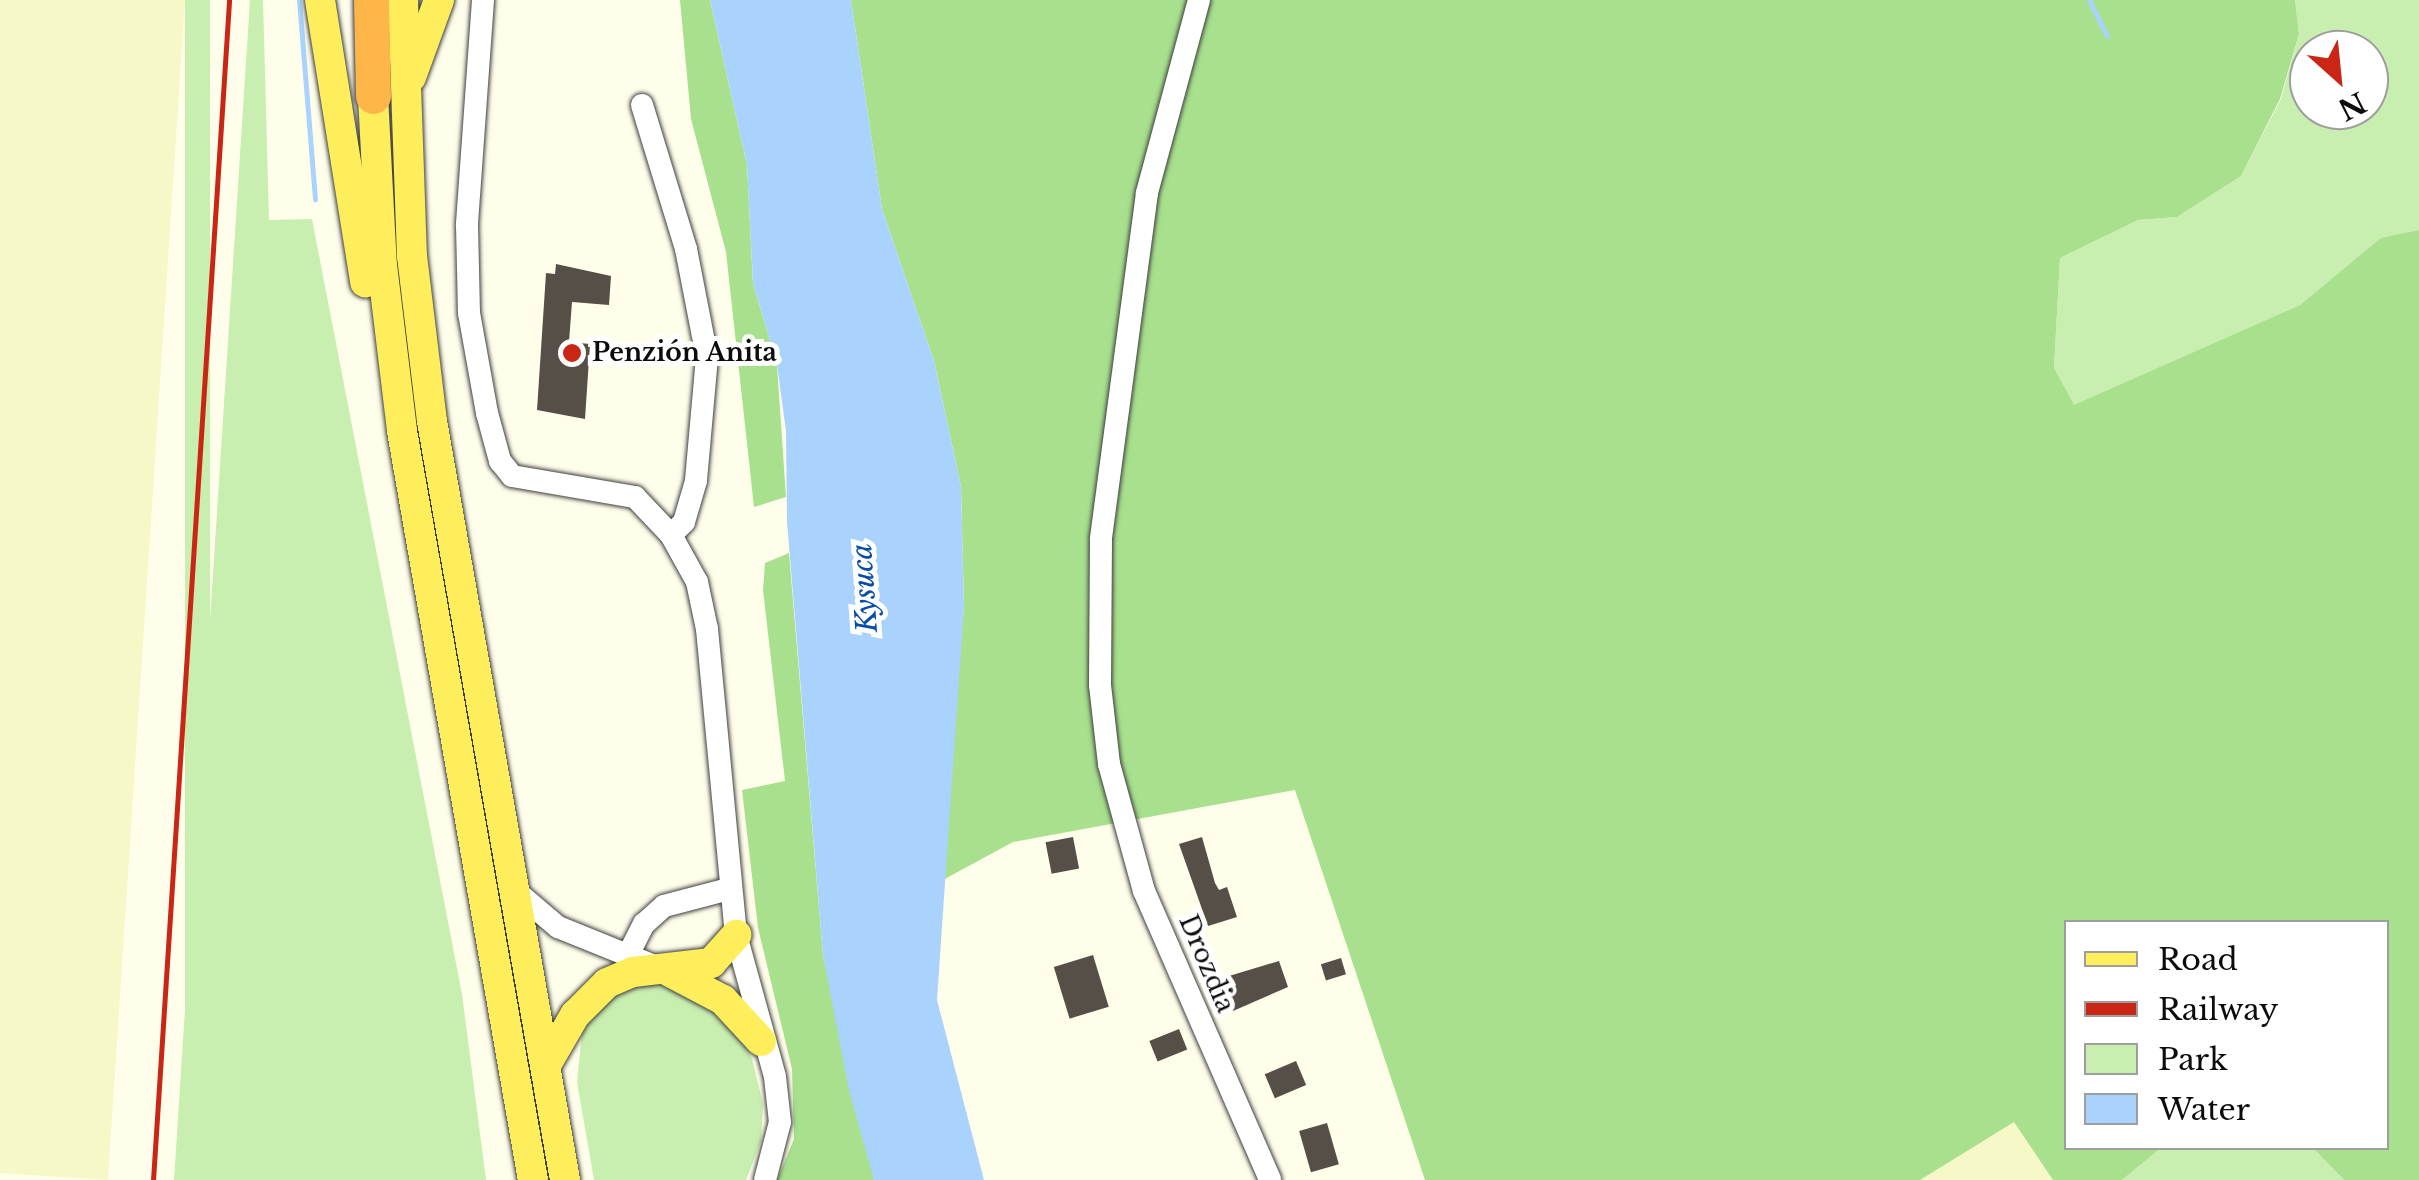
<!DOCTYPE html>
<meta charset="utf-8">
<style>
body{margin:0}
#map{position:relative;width:2419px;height:1180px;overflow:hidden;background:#fffeeb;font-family:"Libre Baskerville",serif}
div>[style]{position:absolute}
.farmland>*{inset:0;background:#f6f8c8}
.green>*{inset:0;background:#c8eeb0;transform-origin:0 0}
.forest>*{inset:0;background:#a8e08e}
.water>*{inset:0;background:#a9d2fd}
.stream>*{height:5px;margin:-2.5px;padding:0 2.5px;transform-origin:2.5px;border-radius:2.5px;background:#a9d2fd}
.building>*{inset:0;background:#564f47;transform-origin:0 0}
.roads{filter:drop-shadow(0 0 2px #3f3f3f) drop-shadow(0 0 2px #3f3f3f)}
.minor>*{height:22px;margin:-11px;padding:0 11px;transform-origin:11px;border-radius:11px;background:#fff}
.major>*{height:30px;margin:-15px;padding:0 15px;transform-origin:15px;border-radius:15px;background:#ffee5b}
.highway>*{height:35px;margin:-17.5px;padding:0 17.5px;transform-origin:17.5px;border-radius:17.5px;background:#ffb649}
.rail>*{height:5px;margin:-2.5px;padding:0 2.5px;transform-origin:2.5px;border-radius:2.5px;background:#ca2616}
.dots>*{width:28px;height:28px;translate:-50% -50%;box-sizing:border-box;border:5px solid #fff;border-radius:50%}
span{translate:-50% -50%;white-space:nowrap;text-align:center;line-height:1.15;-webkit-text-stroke:10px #fff;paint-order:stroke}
.poi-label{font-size:25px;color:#0c0c0c;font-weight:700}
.left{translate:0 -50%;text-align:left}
.street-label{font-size:25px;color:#0c0c0c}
.water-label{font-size:28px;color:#094daa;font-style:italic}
.legend{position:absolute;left:2064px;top:920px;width:325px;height:230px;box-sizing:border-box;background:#fff;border:2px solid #9e9e9e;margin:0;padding:12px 18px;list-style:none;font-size:30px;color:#0c0c0c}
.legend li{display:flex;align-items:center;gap:20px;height:50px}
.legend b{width:50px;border:2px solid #9e9e9e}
.north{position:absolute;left:2289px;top:30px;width:100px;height:100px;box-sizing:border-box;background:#fff;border:2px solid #9e9e9e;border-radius:50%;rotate:153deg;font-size:28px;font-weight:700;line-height:40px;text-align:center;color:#0c0c0c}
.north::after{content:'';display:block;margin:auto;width:35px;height:45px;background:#ca2616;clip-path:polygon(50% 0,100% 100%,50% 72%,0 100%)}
</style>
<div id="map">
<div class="farmland">
<i style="clip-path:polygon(0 0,185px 0,108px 1180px,0 1173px)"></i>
<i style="clip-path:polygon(2014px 1121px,2053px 1180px,1920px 1180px)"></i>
</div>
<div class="green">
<i style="left:185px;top:0;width:25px;height:1183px"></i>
<i style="clip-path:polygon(250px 0,263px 0,269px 220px,312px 219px,462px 994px,486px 1180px,174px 1180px)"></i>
<i style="clip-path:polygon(evenodd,2295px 0,2419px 0,2419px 230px,2381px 239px,2300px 305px,2073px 406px,2054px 368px,2060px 258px,2138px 220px,2177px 217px,2241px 176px,2281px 99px,2299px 34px,2295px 0,2309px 50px,2369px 50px,2369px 110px,2309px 110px,2309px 50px)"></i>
<i style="clip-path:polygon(646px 979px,700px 995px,737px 1030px,752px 1059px,763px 1104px,761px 1141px,746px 1180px,594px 1180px,577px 1082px,583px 1023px,600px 1003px)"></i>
<i style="clip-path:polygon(2161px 1148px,2313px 1148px,2344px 1180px,2122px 1180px)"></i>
</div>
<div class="forest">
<i style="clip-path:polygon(680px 0,710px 0,747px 165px,753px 283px,777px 365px,786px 497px,754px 507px,726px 252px,691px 119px)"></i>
<i style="clip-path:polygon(851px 0,2295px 0,2299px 34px,2280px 99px,2241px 176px,2177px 217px,2138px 220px,2060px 258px,2054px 368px,2074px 405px,2300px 305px,2381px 238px,2419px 230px,2419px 1180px,2344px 1180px,2313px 1148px,2386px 1148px,2386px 922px,2066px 922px,2066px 1148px,2161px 1148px,2122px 1180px,2053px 1180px,2014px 1122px,1920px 1180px,1425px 1180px,1295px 790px,1013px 842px,941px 881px,964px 606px,961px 487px,934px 361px,882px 209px)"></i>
<i style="clip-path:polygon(789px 553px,823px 955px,874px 1180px,777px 1180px,794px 1139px,792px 1069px,758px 928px,742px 790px,785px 781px,763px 590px,765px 563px)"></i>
</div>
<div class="water">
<i style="clip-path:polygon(710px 0,851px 0,882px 209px,934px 361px,961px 487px,964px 606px,937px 1000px,984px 1180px,874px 1180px,849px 1090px,823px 955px,787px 522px,786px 431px,777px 365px,753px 283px,747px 165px)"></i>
</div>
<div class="stream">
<i style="left:299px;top:0;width:200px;rotate:85.4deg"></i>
<i style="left:2089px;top:0;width:40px;rotate:63.4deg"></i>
</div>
<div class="building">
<i style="clip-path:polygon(556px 264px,611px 276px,609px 305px,572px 302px,569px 342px,590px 344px,585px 419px,537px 410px,546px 273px,555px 274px)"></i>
<i style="left:1073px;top:837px;width:32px;height:28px;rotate:79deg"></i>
<i style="clip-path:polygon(1202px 837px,1215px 883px,1219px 890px,1227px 887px,1237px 917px,1208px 926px,1179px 844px)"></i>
<i style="left:1093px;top:955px;width:54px;height:41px;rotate:73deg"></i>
<i style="left:1341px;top:958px;width:17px;height:21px;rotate:73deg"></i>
<i style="clip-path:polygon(1279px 961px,1288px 987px,1233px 1011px,1219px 979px)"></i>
<i style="left:1179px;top:1029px;width:22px;height:32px;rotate:68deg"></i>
<i style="left:1296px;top:1061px;width:26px;height:34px;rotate:67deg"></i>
<i style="left:1327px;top:1123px;width:43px;height:29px;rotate:74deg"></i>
</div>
<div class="roads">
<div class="minor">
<i style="left:483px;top:0;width:226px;rotate:94.1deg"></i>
<i style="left:467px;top:225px;width:88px;rotate:88.7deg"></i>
<i style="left:469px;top:313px;width:102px;rotate:79.8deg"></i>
<i style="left:487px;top:413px;width:50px;rotate:74.8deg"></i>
<i style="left:500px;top:461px;width:19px;rotate:51deg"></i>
<i style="left:512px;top:476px;width:125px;rotate:9.7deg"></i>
<i style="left:635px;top:497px;width:52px;rotate:46.5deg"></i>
<i style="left:671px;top:535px;width:54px;rotate:61deg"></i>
<i style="left:697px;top:582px;width:48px;rotate:78deg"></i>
<i style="left:707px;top:629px;width:307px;rotate:84.6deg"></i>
<i style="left:736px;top:935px;width:147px;rotate:74.6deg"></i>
<i style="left:775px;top:1077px;width:45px;rotate:83.7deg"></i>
<i style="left:780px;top:1122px;width:60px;rotate:104.5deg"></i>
<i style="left:1199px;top:0;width:200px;rotate:105.1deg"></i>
<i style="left:1147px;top:193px;width:349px;rotate:97.6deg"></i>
<i style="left:1101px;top:539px;width:146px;rotate:90.4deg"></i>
<i style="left:1100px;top:685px;width:80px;rotate:83.5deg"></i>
<i style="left:1109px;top:764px;width:132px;rotate:74.6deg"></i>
<i style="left:1144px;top:891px;width:315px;rotate:66.4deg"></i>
<i style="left:642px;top:105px;width:151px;rotate:73deg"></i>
<i style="left:686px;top:249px;width:110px;rotate:79deg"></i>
<i style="left:707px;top:357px;width:124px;rotate:95.1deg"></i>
<i style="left:696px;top:481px;width:43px;rotate:106.3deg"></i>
<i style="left:684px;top:522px;width:18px;rotate:135deg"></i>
<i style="left:513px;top:889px;width:59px;rotate:40.2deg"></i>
<i style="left:558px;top:927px;width:107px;rotate:22deg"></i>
<i style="left:628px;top:955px;width:35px;rotate:-63deg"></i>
<i style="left:644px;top:924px;width:27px;rotate:-42deg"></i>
<i style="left:664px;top:906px;width:67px;rotate:-14.7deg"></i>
</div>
<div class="major">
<i style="left:320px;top:0;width:286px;rotate:80.9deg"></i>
<i style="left:403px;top:0;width:256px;rotate:88deg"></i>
<i style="left:412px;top:256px;width:166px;rotate:83.1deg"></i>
<i style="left:432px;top:421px;width:771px;rotate:80.06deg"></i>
<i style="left:411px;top:77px;width:82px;rotate:-70deg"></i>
<i style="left:373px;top:96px;width:169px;rotate:87deg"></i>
<i style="left:382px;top:265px;width:167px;rotate:83.1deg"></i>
<i style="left:402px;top:431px;width:760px;rotate:80.08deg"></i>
<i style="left:670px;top:972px;width:60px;rotate:27.8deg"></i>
<i style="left:723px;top:1000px;width:56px;rotate:47.2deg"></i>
<i style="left:546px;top:1065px;width:58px;rotate:-59.9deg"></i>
<i style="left:575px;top:1015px;width:45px;rotate:-45deg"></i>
<i style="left:607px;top:983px;width:28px;rotate:-23deg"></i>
<i style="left:633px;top:972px;width:79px;rotate:-6.6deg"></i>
<i style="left:711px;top:963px;width:38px;rotate:-48deg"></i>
</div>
<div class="highway">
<i style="left:371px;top:0;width:96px;rotate:88.8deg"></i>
</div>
</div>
<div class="rail">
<i style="left:153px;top:1180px;width:1182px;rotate:-86.31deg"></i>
</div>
<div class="dots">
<i style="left:572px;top:353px;background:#ca2616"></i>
</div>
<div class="poi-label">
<span class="left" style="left:592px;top:353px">Penzión Anita</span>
</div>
<div class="street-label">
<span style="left:1206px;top:964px;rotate:67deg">Drozdia</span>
</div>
<div class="water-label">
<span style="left:865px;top:588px;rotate:-94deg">Kysuca</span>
</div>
<ul class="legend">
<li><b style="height:12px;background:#ffee5b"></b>Road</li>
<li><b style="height:12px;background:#ca2616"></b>Railway</li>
<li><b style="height:28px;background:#c8eeb0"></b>Park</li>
<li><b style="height:28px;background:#a9d2fd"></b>Water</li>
</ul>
<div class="north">N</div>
</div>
